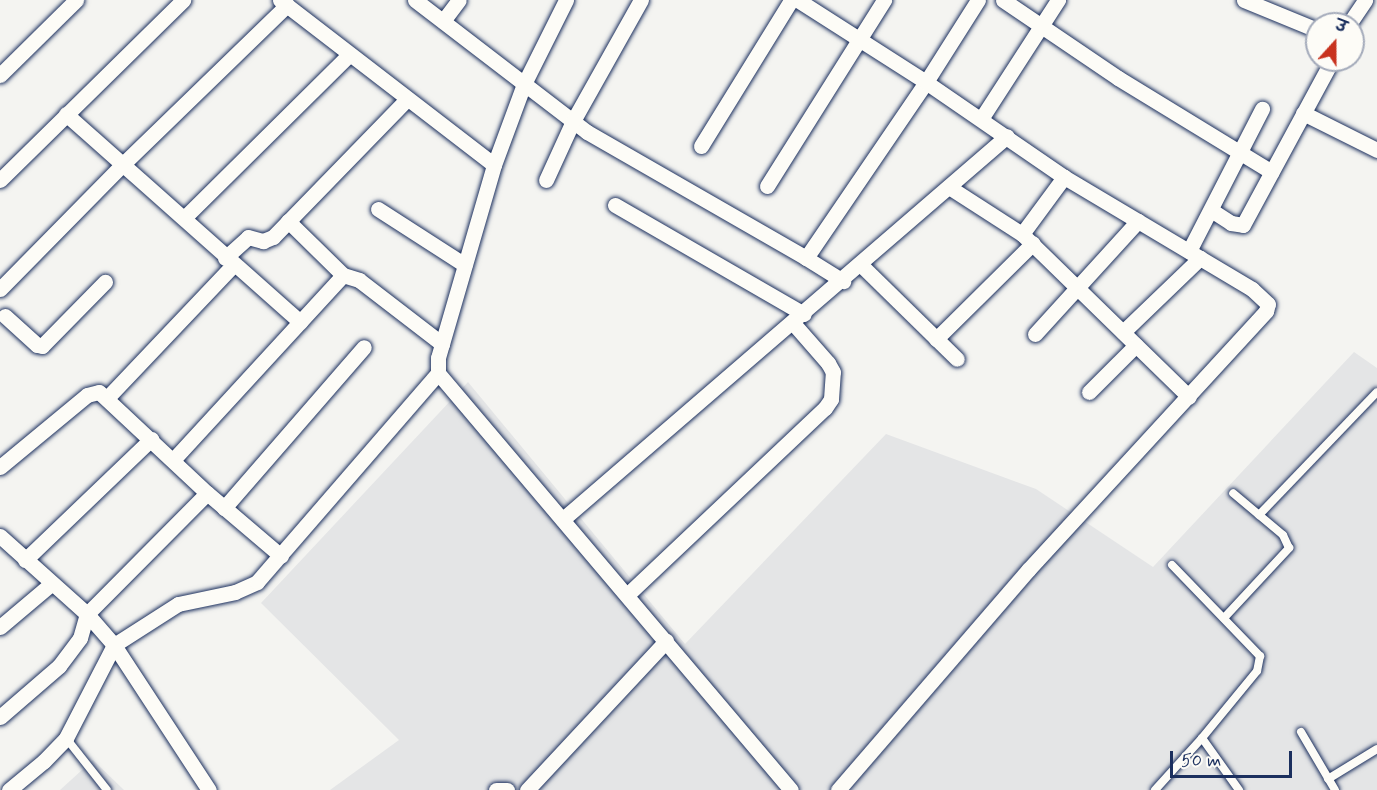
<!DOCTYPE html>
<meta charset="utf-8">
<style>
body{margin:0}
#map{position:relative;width:1377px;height:790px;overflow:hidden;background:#f4f4f1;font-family:Mynerve,"Playpen Sans Deva",sans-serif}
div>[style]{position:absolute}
.built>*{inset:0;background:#e4e5e6}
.roads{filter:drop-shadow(0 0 2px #1b2f5e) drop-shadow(0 0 2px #1b2f5e)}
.lane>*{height:8px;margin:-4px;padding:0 4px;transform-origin:4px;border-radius:4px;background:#fdfcf7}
.street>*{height:15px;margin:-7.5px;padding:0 7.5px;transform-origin:7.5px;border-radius:7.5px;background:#fdfcf7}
span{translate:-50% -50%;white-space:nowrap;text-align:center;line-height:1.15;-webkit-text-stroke:4.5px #fdfcf7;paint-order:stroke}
.north{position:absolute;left:1305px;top:12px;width:60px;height:60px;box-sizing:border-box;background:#fdfcf7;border:2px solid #a3aaba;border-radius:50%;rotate:21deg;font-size:16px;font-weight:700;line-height:24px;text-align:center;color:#1b2f5e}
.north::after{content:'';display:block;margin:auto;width:21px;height:27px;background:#c8321e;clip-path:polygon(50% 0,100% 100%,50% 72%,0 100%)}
.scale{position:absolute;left:1170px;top:751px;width:122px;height:27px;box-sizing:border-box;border:3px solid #1b2f5e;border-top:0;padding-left:8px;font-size:18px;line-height:21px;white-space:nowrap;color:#1b2f5e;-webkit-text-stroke:4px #fdfcf7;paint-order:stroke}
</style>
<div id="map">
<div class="built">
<i style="clip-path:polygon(1354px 352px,1377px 368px,1377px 790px,330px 790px,399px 740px,261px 603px,468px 382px,685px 644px,886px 434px,1036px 489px,1153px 567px)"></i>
<i style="clip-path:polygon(93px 760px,124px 790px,60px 790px)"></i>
</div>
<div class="roads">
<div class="lane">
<i style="left:1259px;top:515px;width:170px;rotate:-46.2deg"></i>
<i style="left:1172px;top:565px;width:127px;rotate:46deg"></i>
<i style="left:1260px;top:656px;width:15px;rotate:101deg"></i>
<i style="left:1257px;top:671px;width:87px;rotate:129.4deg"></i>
<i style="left:1224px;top:618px;width:96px;rotate:-47.1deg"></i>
<i style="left:1289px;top:548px;width:14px;rotate:-115deg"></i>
<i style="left:1283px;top:535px;width:65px;rotate:-140deg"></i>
<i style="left:1301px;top:732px;width:67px;rotate:59.6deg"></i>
<i style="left:66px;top:738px;width:66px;rotate:51.7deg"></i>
<i style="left:1328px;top:779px;width:57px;rotate:-31.5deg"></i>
<i style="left:1155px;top:790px;width:70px;rotate:-47.9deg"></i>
<i style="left:1202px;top:738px;width:64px;rotate:54.6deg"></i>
</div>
<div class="street">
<i style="left:280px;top:0;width:270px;rotate:37.6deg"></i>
<i style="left:494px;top:165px;width:201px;rotate:106.2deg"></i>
<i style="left:438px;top:358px;width:15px;rotate:90deg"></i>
<i style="left:438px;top:373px;width:546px;rotate:49.75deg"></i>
<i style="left:415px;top:0;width:217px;rotate:37.5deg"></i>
<i style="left:587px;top:132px;width:253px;rotate:29.9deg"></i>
<i style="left:806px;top:258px;width:213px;rotate:-55.7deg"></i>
<i style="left:926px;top:82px;width:152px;rotate:-147.4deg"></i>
<i style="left:1003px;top:0;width:139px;rotate:34.1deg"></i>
<i style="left:1118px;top:78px;width:180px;rotate:31.4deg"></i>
<i style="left:1244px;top:0;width:79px;rotate:22.3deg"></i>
<i style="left:443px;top:21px;width:26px;rotate:-53deg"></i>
<i style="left:1349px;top:24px;width:29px;rotate:-56deg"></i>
<i style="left:0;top:75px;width:107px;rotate:-44.6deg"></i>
<i style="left:1303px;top:113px;width:83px;rotate:26.6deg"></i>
<i style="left:66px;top:114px;width:313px;rotate:41.6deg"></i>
<i style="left:981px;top:119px;width:142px;rotate:-57.1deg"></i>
<i style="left:701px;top:146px;width:172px;rotate:-58.3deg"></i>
<i style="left:494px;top:165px;width:86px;rotate:-69.7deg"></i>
<i style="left:524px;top:84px;width:94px;rotate:-63.4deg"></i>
<i style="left:0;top:180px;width:257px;rotate:-44.5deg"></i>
<i style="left:546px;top:180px;width:65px;rotate:-65.4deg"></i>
<i style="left:573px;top:121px;width:139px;rotate:-60.7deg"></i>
<i style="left:767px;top:186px;width:220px;rotate:-57.8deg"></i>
<i style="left:949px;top:187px;width:87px;rotate:32.8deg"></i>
<i style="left:1022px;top:234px;width:233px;rotate:44.3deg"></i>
<i style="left:615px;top:205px;width:218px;rotate:30deg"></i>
<i style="left:378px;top:209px;width:103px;rotate:32.8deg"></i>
<i style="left:1211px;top:210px;width:24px;rotate:33deg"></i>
<i style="left:1231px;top:223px;width:12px;rotate:9deg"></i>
<i style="left:1243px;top:225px;width:185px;rotate:-61.6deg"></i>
<i style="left:184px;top:218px;width:232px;rotate:-44.7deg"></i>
<i style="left:288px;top:221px;width:77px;rotate:44.5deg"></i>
<i style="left:1022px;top:234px;width:71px;rotate:-53.6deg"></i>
<i style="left:1189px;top:251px;width:160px;rotate:-62.8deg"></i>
<i style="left:225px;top:258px;width:31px;rotate:-42deg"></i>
<i style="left:248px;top:237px;width:16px;rotate:15deg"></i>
<i style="left:263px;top:241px;width:11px;rotate:-22deg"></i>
<i style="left:273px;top:237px;width:192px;rotate:-45.8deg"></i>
<i style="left:806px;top:258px;width:44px;rotate:31.9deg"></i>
<i style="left:861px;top:265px;width:134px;rotate:44.4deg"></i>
<i style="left:0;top:289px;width:174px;rotate:-45.5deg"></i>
<i style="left:122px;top:165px;width:230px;rotate:-44.1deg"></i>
<i style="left:5px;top:316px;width:43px;rotate:42.2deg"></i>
<i style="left:37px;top:345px;width:5px;rotate:11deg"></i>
<i style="left:42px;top:346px;width:90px;rotate:-45.5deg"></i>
<i style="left:1123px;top:332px;width:107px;rotate:-43.9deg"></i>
<i style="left:1035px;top:334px;width:153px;rotate:-47.7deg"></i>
<i style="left:936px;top:339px;width:136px;rotate:-44.7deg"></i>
<i style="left:1089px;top:392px;width:66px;rotate:-45deg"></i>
<i style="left:107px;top:398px;width:183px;rotate:-46.5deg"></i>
<i style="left:173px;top:460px;width:251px;rotate:-47.4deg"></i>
<i style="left:343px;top:275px;width:17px;rotate:17deg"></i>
<i style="left:359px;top:280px;width:105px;rotate:37.6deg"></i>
<i style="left:0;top:467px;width:113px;rotate:-39.6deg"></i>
<i style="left:87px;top:395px;width:12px;rotate:-14deg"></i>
<i style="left:99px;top:392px;width:148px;rotate:43.1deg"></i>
<i style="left:207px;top:493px;width:97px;rotate:40.4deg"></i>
<i style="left:224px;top:508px;width:213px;rotate:-49deg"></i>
<i style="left:563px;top:519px;width:586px;rotate:-40.78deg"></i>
<i style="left:0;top:536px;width:117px;rotate:41.9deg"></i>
<i style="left:87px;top:614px;width:41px;rotate:48.9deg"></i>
<i style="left:114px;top:645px;width:173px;rotate:56.8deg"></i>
<i style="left:25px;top:560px;width:175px;rotate:-43.8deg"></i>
<i style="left:627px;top:595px;width:272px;rotate:-43.4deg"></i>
<i style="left:825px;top:408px;width:11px;rotate:-56deg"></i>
<i style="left:831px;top:399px;width:27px;rotate:-86deg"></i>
<i style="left:833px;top:372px;width:10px;rotate:-119deg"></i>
<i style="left:828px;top:363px;width:53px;rotate:-131.2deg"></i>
<i style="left:0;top:627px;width:67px;rotate:-40.1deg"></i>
<i style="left:0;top:717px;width:78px;rotate:-40.8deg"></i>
<i style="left:59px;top:666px;width:35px;rotate:-53deg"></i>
<i style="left:80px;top:638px;width:25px;rotate:-74deg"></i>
<i style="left:87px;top:614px;width:170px;rotate:-45.2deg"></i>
<i style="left:9px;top:790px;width:45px;rotate:-39.6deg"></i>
<i style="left:44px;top:761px;width:32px;rotate:-46deg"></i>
<i style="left:66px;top:738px;width:105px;rotate:-62.7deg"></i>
<i style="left:114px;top:645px;width:76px;rotate:-32.6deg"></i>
<i style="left:178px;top:604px;width:58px;rotate:-11.9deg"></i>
<i style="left:235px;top:592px;width:24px;rotate:-24deg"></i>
<i style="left:257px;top:582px;width:276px;rotate:-49.1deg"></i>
<i style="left:496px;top:790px;width:11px"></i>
<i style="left:527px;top:790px;width:204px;rotate:-47deg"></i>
<i style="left:838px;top:790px;width:291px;rotate:-49.2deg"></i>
<i style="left:1028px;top:570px;width:352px;rotate:-47.4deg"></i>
<i style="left:1266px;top:311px;width:7px;rotate:-74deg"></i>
<i style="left:1268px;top:304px;width:22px;rotate:-137deg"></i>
<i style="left:1252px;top:289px;width:219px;rotate:-149.2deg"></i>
<i style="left:1064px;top:177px;width:168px;rotate:-145.5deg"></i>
<i style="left:926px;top:82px;width:97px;rotate:-57.6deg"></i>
</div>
</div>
<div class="north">उ</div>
<div class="scale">50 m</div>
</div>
